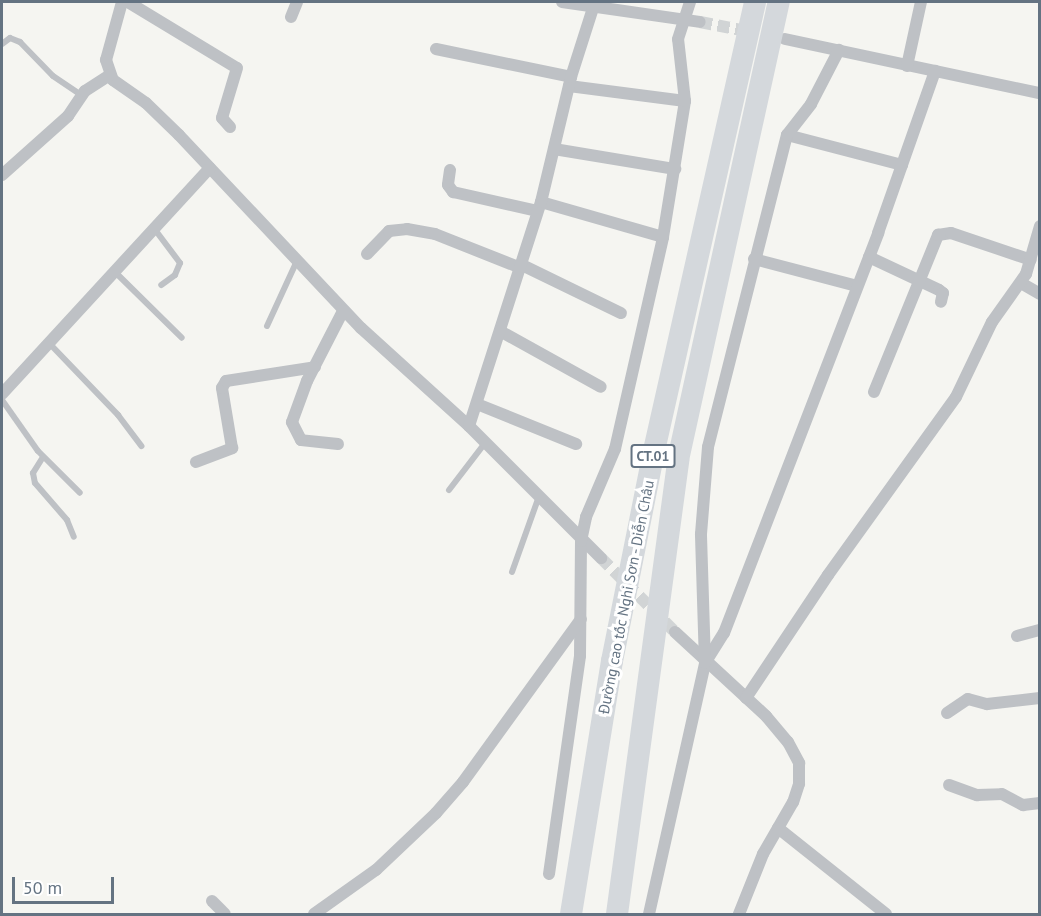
<!DOCTYPE html>
<meta charset="utf-8">
<style>
body{margin:0}
#map{position:relative;width:1041px;height:916px;overflow:hidden;background:#f5f5f1;font-family:"PT Sans",sans-serif}
div>[style]{position:absolute}
.minor-tunnel>*{height:12px;margin-top:-6px;transform-origin:0;background:repeating-linear-gradient(90deg,#d1d4d5 0 12px,transparent 0 18px)}
.service>*{height:6px;margin:-3px;padding:0 3px;transform-origin:3px;border-radius:3px;background:#bec1c5}
.minor>*{height:12px;margin:-6px;padding:0 6px;transform-origin:6px;border-radius:6px;background:#bec1c5}
.motorway>*{height:22px;margin:-11px;padding:0 11px;transform-origin:11px;border-radius:11px;background:#d4d8dc}
span{translate:-50% -50%;white-space:nowrap;text-align:center;line-height:1.15;-webkit-text-stroke:6px #fff;paint-order:stroke}
.shield-label span{padding:2px 4px;background:#fff;border:2px solid;border-radius:4px;-webkit-text-stroke-width:0}
.shield-label{font-size:14px;color:#647382;font-weight:700}
.street-label{font-size:15px;color:#647382}
.frame{position:absolute;inset:0;border:3px solid #647382;pointer-events:none}
.scale{position:absolute;left:12px;top:877px;width:102px;height:27px;box-sizing:border-box;border:3px solid #647382;border-top:0;padding-left:8px;font-size:18px;line-height:21px;white-space:nowrap;color:#647382;-webkit-text-stroke:4px #fff;paint-order:stroke}
</style>
<div id="map">
<div class="minor-tunnel">
<i style="left:700px;top:22px;width:53px;rotate:10.9deg"></i>
<i style="left:601px;top:558px;width:105px;rotate:45deg"></i>
</div>
<div class="service">
<i style="left:2px;top:44px;width:10px;rotate:-37deg"></i>
<i style="left:10px;top:38px;width:11px;rotate:22deg"></i>
<i style="left:20px;top:42px;width:47px;rotate:45.9deg"></i>
<i style="left:53px;top:76px;width:34px;rotate:34deg"></i>
<i style="left:153px;top:227px;width:45px;rotate:53.1deg"></i>
<i style="left:180px;top:263px;width:13px;rotate:113deg"></i>
<i style="left:175px;top:275px;width:17px;rotate:144deg"></i>
<i style="left:114px;top:271px;width:95px;rotate:44.6deg"></i>
<i style="left:267px;top:326px;width:69px;rotate:-65.3deg"></i>
<i style="left:49px;top:343px;width:100px;rotate:46.2deg"></i>
<i style="left:118px;top:415px;width:39px;rotate:53deg"></i>
<i style="left:2px;top:400px;width:62px;rotate:54.8deg"></i>
<i style="left:38px;top:451px;width:59px;rotate:45deg"></i>
<i style="left:43px;top:457px;width:19px;rotate:122deg"></i>
<i style="left:33px;top:473px;width:10px;rotate:79deg"></i>
<i style="left:35px;top:483px;width:49px;rotate:49.1deg"></i>
<i style="left:67px;top:520px;width:18px;rotate:68deg"></i>
<i style="left:449px;top:490px;width:59px;rotate:-52.5deg"></i>
<i style="left:512px;top:572px;width:81px;rotate:-70.4deg"></i>
</div>
<div class="minor">
<i style="left:122px;top:2px;width:60px;rotate:105.4deg"></i>
<i style="left:106px;top:60px;width:21px;rotate:71deg"></i>
<i style="left:113px;top:80px;width:40px;rotate:34.9deg"></i>
<i style="left:146px;top:103px;width:46px;rotate:44.1deg"></i>
<i style="left:179px;top:135px;width:265px;rotate:46.7deg"></i>
<i style="left:361px;top:328px;width:146px;rotate:42.2deg"></i>
<i style="left:469px;top:426px;width:187px;rotate:45deg"></i>
<i style="left:128px;top:2px;width:127px;rotate:31.2deg"></i>
<i style="left:237px;top:68px;width:52px;rotate:106.7deg"></i>
<i style="left:222px;top:118px;width:12px;rotate:48deg"></i>
<i style="left:562px;top:2px;width:139px;rotate:8.2deg"></i>
<i style="left:291px;top:17px;width:16px;rotate:-68deg"></i>
<i style="left:785px;top:39px;width:261px;rotate:12deg"></i>
<i style="left:436px;top:49px;width:138px;rotate:11.7deg"></i>
<i style="left:907px;top:66px;width:66px;rotate:-77.7deg"></i>
<i style="left:569px;top:86px;width:117px;rotate:7.4deg"></i>
<i style="left:787px;top:135px;width:119px;rotate:14.6deg"></i>
<i style="left:554px;top:149px;width:123px;rotate:9.4deg"></i>
<i style="left:450px;top:170px;width:15px;rotate:98deg"></i>
<i style="left:448px;top:185px;width:9px;rotate:54deg"></i>
<i style="left:453px;top:192px;width:86px;rotate:12.7deg"></i>
<i style="left:2px;top:175px;width:89px;rotate:-41.8deg"></i>
<i style="left:68px;top:116px;width:30px;rotate:-56deg"></i>
<i style="left:85px;top:91px;width:30px;rotate:-33deg"></i>
<i style="left:541px;top:202px;width:127px;rotate:16deg"></i>
<i style="left:367px;top:254px;width:32px;rotate:-46deg"></i>
<i style="left:389px;top:231px;width:18px;rotate:-6deg"></i>
<i style="left:407px;top:229px;width:28px;rotate:10deg"></i>
<i style="left:435px;top:234px;width:92px;rotate:21.6deg"></i>
<i style="left:869px;top:257px;width:77px;rotate:25.2deg"></i>
<i style="left:939px;top:290px;width:5px;rotate:37deg"></i>
<i style="left:943px;top:293px;width:9px;rotate:103deg"></i>
<i style="left:754px;top:259px;width:106px;rotate:14.7deg"></i>
<i style="left:522px;top:265px;width:110px;rotate:25.9deg"></i>
<i style="left:1021px;top:283px;width:22px;rotate:30deg"></i>
<i style="left:500px;top:331px;width:115px;rotate:29deg"></i>
<i style="left:874px;top:392px;width:170px;rotate:-67.8deg"></i>
<i style="left:938px;top:235px;width:13px;rotate:-9deg"></i>
<i style="left:951px;top:233px;width:84px;rotate:18.6deg"></i>
<i style="left:2px;top:394px;width:307px;rotate:-47.4deg"></i>
<i style="left:477px;top:404px;width:107px;rotate:22deg"></i>
<i style="left:469px;top:426px;width:235px;rotate:-72.2deg"></i>
<i style="left:541px;top:202px;width:129px;rotate:-76.5deg"></i>
<i style="left:571px;top:77px;width:79px;rotate:-72.3deg"></i>
<i style="left:338px;top:444px;width:37px;rotate:-174deg"></i>
<i style="left:301px;top:440px;width:20px;rotate:-117deg"></i>
<i style="left:292px;top:422px;width:44px;rotate:-69.9deg"></i>
<i style="left:307px;top:381px;width:79px;rotate:-62.8deg"></i>
<i style="left:196px;top:462px;width:39px;rotate:-21deg"></i>
<i style="left:232px;top:448px;width:61px;rotate:-99.5deg"></i>
<i style="left:222px;top:388px;width:8px;rotate:-60deg"></i>
<i style="left:226px;top:381px;width:90px;rotate:-8.9deg"></i>
<i style="left:675px;top:632px;width:124px;rotate:42.7deg"></i>
<i style="left:766px;top:716px;width:34px;rotate:50deg"></i>
<i style="left:788px;top:742px;width:24px;rotate:62deg"></i>
<i style="left:799px;top:763px;width:21px;rotate:90deg"></i>
<i style="left:799px;top:784px;width:19px;rotate:108deg"></i>
<i style="left:793px;top:802px;width:60px;rotate:120deg"></i>
<i style="left:763px;top:854px;width:65px;rotate:111.8deg"></i>
<i style="left:1017px;top:636px;width:24px;rotate:-15deg"></i>
<i style="left:705px;top:663px;width:36px;rotate:-58deg"></i>
<i style="left:724px;top:633px;width:429px;rotate:-68.9deg"></i>
<i style="left:878px;top:233px;width:172px;rotate:-70.6deg"></i>
<i style="left:746px;top:698px;width:148px;rotate:-56.3deg"></i>
<i style="left:828px;top:575px;width:219px;rotate:-54.3deg"></i>
<i style="left:956px;top:397px;width:83px;rotate:-64.4deg"></i>
<i style="left:992px;top:322px;width:59px;rotate:-54.7deg"></i>
<i style="left:1026px;top:274px;width:50px;rotate:-73.7deg"></i>
<i style="left:947px;top:713px;width:25px;rotate:-34deg"></i>
<i style="left:968px;top:699px;width:20px;rotate:15deg"></i>
<i style="left:987px;top:704px;width:53px;rotate:-6.5deg"></i>
<i style="left:949px;top:785px;width:30px;rotate:20deg"></i>
<i style="left:977px;top:795px;width:25px;rotate:-2deg"></i>
<i style="left:1002px;top:794px;width:24px;rotate:28deg"></i>
<i style="left:1023px;top:805px;width:17px;rotate:-7deg"></i>
<i style="left:778px;top:828px;width:138px;rotate:38.5deg"></i>
<i style="left:549px;top:874px;width:220px;rotate:-81.9deg"></i>
<i style="left:580px;top:656px;width:115px;rotate:-89.5deg"></i>
<i style="left:581px;top:541px;width:25px;rotate:-78deg"></i>
<i style="left:586px;top:517px;width:74px;rotate:-66.9deg"></i>
<i style="left:615px;top:449px;width:217px;rotate:-77.2deg"></i>
<i style="left:663px;top:237px;width:138px;rotate:-80.8deg"></i>
<i style="left:685px;top:101px;width:62px;rotate:-96.4deg"></i>
<i style="left:678px;top:39px;width:39px;rotate:-72deg"></i>
<i style="left:212px;top:901px;width:18px;rotate:45deg"></i>
<i style="left:314px;top:914px;width:76px;rotate:-35.4deg"></i>
<i style="left:376px;top:870px;width:83px;rotate:-43.5deg"></i>
<i style="left:436px;top:813px;width:41px;rotate:-48.9deg"></i>
<i style="left:463px;top:782px;width:201px;rotate:-54.1deg"></i>
<i style="left:649px;top:914px;width:257px;rotate:-77.4deg"></i>
<i style="left:705px;top:663px;width:129px;rotate:-91.8deg"></i>
<i style="left:701px;top:534px;width:87px;rotate:-85.4deg"></i>
<i style="left:708px;top:447px;width:322px;rotate:-75.8deg"></i>
<i style="left:787px;top:135px;width:39px;rotate:-52deg"></i>
<i style="left:811px;top:104px;width:61px;rotate:-62.6deg"></i>
</div>
<div class="motorway">
<i style="left:571px;top:914px;width:256px;rotate:-80.8deg"></i>
<i style="left:612px;top:661px;width:210px;rotate:-78.7deg"></i>
<i style="left:653px;top:455px;width:464px;rotate:-77.3deg"></i>
<i style="left:617px;top:914px;width:458px;rotate:-82.3deg"></i>
<i style="left:678px;top:460px;width:469px;rotate:-77.6deg"></i>
</div>
<div class="shield-label">
<span style="left:653px;top:456px">CT.01</span>
</div>
<div class="street-label">
<span style="left:626px;top:597px;rotate:-79deg">Đường cao tốc Nghi Sơn - Diễn Châu</span>
</div>
<div class="frame"></div>
<div class="scale">50 m</div>
</div>
